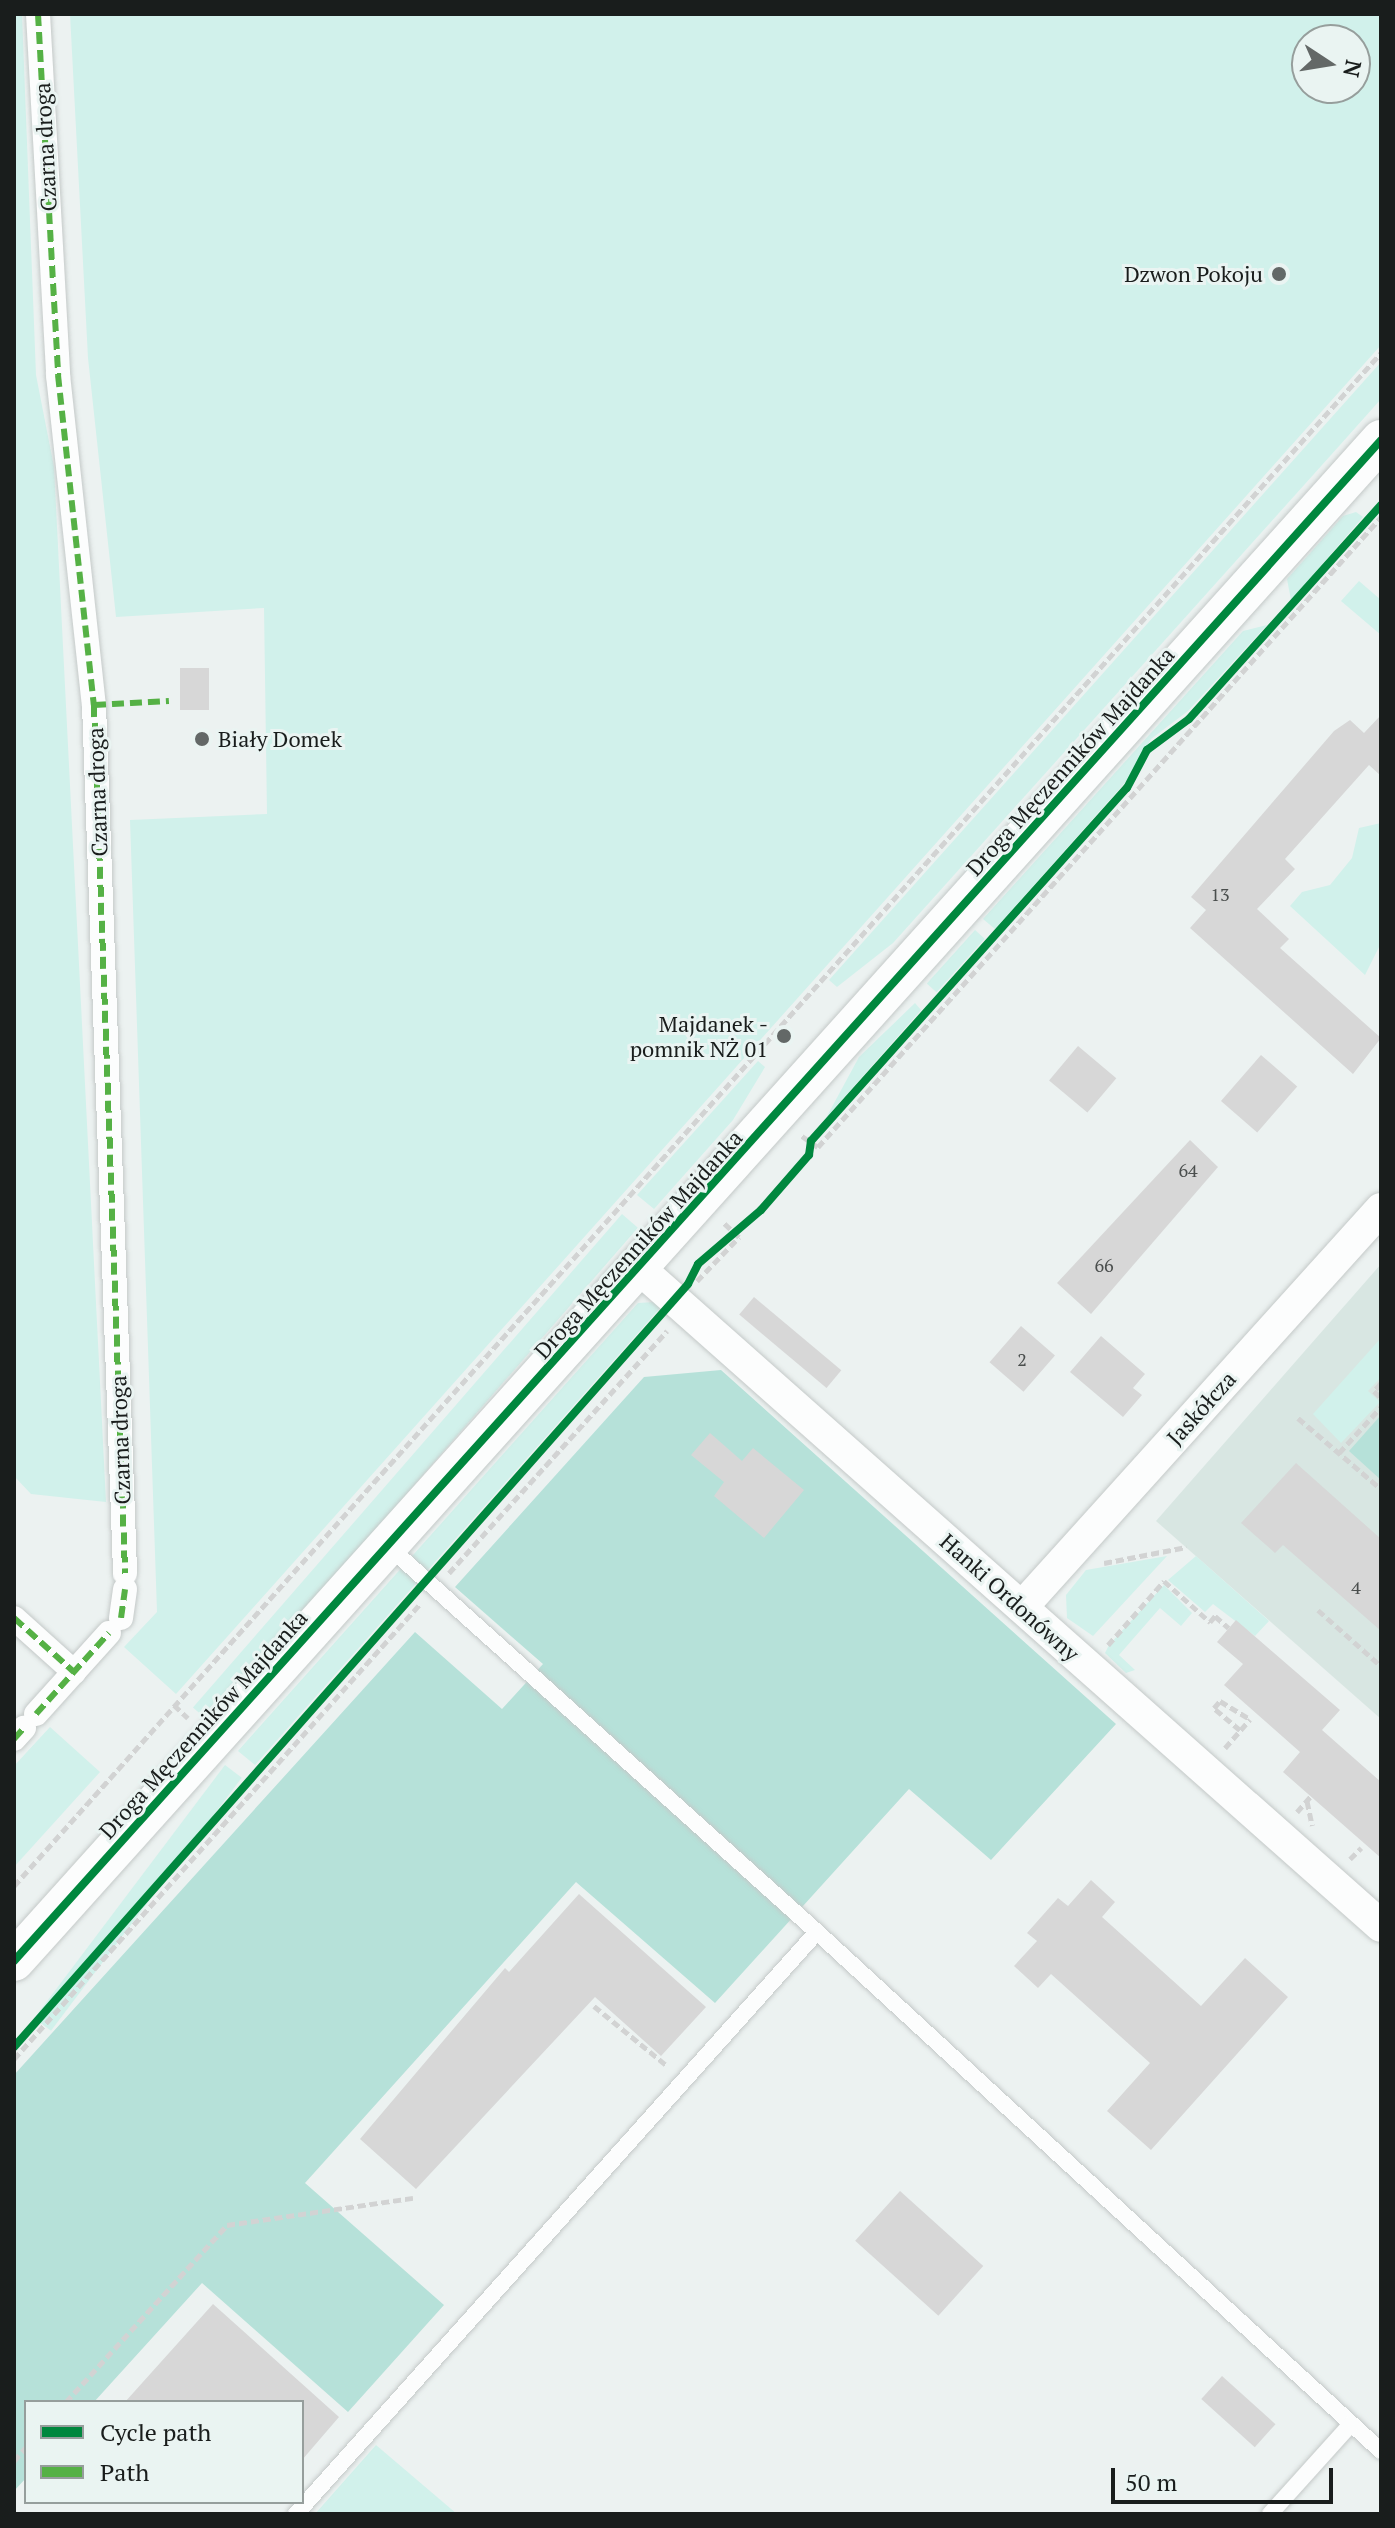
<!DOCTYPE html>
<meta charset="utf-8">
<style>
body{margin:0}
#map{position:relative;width:1395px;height:2528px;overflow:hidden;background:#ecf2f1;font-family:"PT Serif",serif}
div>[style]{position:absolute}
.built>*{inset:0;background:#d8e6e2}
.green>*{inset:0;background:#d1f1eb;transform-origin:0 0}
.forest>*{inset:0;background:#b6e1d9}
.building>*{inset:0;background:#d7d7d7;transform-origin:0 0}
.path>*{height:5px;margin-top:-2.5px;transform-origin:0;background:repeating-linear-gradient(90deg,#d2d3d3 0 8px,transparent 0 12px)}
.roads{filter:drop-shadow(0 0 2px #c4c9c8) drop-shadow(0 0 2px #c4c9c8)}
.service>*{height:16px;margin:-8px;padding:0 8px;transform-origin:8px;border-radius:8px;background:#fcfdfd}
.pedestrian>*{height:24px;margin:-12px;padding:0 12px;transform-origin:12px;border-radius:12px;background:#fcfdfd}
.minor>*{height:32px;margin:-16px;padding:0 16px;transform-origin:16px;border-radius:16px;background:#fcfdfd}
.tertiary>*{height:40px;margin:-20px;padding:0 20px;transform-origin:20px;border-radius:20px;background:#fcfdfd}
.quiet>*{height:6px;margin-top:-3px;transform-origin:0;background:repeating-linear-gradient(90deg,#55b145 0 12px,transparent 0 18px)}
.cycleway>*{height:8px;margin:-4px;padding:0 4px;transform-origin:4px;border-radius:4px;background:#00873e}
.dots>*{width:22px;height:22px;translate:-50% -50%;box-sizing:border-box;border:4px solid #eaf4f2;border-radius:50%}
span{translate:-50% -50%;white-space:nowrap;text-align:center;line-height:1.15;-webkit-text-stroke:6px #eaf4f2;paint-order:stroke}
.number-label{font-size:18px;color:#4a4e4d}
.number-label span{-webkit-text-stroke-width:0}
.street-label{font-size:22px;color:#191d1c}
.poi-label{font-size:22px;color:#191d1c}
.right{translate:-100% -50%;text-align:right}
.left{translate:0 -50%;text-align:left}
.frame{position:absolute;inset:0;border:16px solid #191d1c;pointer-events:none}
.legend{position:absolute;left:24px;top:2400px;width:280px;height:104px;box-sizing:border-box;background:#eaf4f2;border:2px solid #969e9c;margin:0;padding:10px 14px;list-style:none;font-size:24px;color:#191d1c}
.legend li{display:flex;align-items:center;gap:16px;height:40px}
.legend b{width:40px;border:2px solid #969e9c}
.north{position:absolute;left:1291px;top:24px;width:80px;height:80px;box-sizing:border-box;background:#eaf4f2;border:2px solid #969e9c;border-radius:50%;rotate:102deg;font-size:22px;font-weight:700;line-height:32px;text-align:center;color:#191d1c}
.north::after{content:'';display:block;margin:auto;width:28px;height:36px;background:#636867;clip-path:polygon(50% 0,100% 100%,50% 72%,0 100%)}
.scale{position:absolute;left:1111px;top:2468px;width:222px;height:36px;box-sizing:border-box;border:4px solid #191d1c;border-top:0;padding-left:10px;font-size:24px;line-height:28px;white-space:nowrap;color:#191d1c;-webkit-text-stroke:6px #eaf4f2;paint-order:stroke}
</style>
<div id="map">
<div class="built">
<i style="clip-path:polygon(1381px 1264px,1381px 1719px,1156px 1521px)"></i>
</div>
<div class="green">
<i style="clip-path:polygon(14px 14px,22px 14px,36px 375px,54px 467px,106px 1502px,31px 1494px,14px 1476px)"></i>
<i style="clip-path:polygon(evenodd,70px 14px,1381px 14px,1381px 345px,176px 1694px,124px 1647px,157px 1612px,130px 820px,267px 814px,264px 608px,116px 617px,88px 358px,70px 14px,1307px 40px,1355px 40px,1355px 88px,1307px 88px,1307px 40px)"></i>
<i style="clip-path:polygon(1381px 362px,1381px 399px,1340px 445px,893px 943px,837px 987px,829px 980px)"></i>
<i style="clip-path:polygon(1356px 512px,1363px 517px,1291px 600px,1287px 579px,1343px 516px)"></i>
<i style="clip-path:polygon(1359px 581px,1381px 600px,1381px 635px,1341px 601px)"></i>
<i style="clip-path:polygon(1267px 625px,1188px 711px,1151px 739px,1130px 777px,995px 929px,983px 919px,1243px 631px)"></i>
<i style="clip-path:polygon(1381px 823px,1381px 943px,1365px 975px,1290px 906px,1302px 892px,1330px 885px,1352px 858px,1359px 828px)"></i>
<i style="left:975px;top:930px;width:13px;height:72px;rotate:42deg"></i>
<i style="clip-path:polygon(915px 1003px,921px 1010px,826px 1118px,859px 1057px)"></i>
<i style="clip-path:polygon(758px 1061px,765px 1067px,733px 1120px,654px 1209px,637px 1195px)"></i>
<i style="left:622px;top:1214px;width:21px;height:654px;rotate:41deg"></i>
<i style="clip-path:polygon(654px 1302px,661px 1307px,255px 1765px,238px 1751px,638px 1303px)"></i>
<i style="clip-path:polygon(1381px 1338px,1381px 1377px,1368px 1391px,1380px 1402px,1341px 1443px,1313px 1414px)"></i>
<i style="clip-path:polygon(1167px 1556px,1093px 1636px,1067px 1618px,1066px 1595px,1086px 1570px)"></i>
<i style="clip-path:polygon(1196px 1556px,1269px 1621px,1255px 1636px,1213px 1604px,1205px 1612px,1168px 1580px)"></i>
<i style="clip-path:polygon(1164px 1585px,1192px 1613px,1181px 1626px,1160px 1608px,1119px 1655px,1135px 1670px,1126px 1673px,1105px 1653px,1109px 1645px)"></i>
<i style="clip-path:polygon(50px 1727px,100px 1772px,14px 1867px,14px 1766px)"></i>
<i style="left:225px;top:1765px;width:21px;height:317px;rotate:37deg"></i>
<i style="clip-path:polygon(376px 2445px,457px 2514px,315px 2514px)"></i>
</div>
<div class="forest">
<i style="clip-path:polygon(721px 1370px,1116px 1724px,991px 1860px,909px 1789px,715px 2003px,576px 1882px,305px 2183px,444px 2305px,348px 2412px,202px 2283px,94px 2402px,26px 2402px,26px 2478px,14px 2491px,14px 2075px,415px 1632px,502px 1709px,543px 1664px,455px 1587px,644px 1377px)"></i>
<i style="clip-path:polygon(1381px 1415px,1381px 1480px,1349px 1451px)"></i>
</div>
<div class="building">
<i style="left:180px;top:668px;width:29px;height:42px"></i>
<i style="clip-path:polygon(1381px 715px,1381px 776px,1369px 765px,1285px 859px,1295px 869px,1257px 909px,1289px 939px,1280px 948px,1381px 1038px,1353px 1074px,1190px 928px,1206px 910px,1191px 897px,1334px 731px,1350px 720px,1364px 733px)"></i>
<i style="left:1078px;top:1046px;width:50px;height:45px;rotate:40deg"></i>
<i style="left:1261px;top:1055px;width:48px;height:61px;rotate:41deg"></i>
<i style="clip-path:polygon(1190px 1140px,1218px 1167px,1091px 1314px,1057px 1283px)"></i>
<i style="left:754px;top:1297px;width:114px;height:23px;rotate:40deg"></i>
<i style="left:1021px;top:1326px;width:45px;height:48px;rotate:41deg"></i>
<i style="clip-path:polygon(1101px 1336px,1145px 1374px,1133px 1388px,1142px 1395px,1123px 1417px,1070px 1372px)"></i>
<i style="clip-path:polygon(710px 1433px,742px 1461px,753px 1448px,804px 1490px,764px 1538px,714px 1496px,724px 1482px,691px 1455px)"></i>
<i style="clip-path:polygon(1296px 1463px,1381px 1539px,1381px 1631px,1283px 1545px,1275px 1553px,1241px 1523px)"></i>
<i style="clip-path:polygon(1236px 1620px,1340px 1710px,1322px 1730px,1381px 1782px,1381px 1858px,1283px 1772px,1300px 1752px,1224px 1685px,1243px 1664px,1217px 1642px)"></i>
<i style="clip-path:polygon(1091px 1880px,1115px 1902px,1102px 1917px,1201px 2006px,1245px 1958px,1288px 1997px,1151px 2150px,1107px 2111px,1150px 2063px,1051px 1974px,1038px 1988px,1014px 1966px,1037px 1941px,1027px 1933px,1058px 1898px,1068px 1906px)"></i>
<i style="clip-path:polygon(579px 1894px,706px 2007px,661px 2056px,595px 1997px,416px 2189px,360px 2139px,505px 1968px,509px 1972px)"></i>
<i style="left:900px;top:2191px;width:112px;height:67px;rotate:42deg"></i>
<i style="clip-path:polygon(213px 2304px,339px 2417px,302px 2460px,302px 2402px,125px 2402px)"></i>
<i style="left:1222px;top:2376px;width:72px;height:31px;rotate:42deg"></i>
</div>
<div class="path">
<i style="left:802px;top:1136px;width:19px;rotate:35deg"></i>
<i style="left:818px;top:1147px;width:845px;rotate:-48.21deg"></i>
<i style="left:697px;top:1281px;width:61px;rotate:-46.3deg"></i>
<i style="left:739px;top:1237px;width:21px;rotate:-137deg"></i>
<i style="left:1381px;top:1383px;width:11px;rotate:131deg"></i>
<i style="left:1374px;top:1391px;width:10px;rotate:45deg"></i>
<i style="left:1298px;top:1418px;width:109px;rotate:40.5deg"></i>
<i style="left:1339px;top:1453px;width:62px;rotate:-47.6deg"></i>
<i style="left:1104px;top:1563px;width:84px;rotate:-11deg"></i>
<i style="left:449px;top:1573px;width:326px;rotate:-48deg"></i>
<i style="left:1318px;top:1610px;width:84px;rotate:41.6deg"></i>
<i style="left:1108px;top:1645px;width:85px;rotate:-48.8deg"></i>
<i style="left:1164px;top:1581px;width:62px;rotate:41.7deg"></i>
<i style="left:1210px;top:1622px;width:8px;rotate:-50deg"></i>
<i style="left:1215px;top:1616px;width:18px;rotate:41deg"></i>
<i style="left:174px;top:1705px;width:19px;rotate:43deg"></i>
<i style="left:1240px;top:1730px;width:34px;rotate:-140deg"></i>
<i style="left:1214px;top:1708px;width:9px;rotate:-49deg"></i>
<i style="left:1220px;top:1701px;width:35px;rotate:31deg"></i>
<i style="left:1225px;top:1748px;width:38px;rotate:-49deg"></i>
<i style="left:1307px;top:1801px;width:25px;rotate:78deg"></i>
<i style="left:1297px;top:1812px;width:21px;rotate:-49deg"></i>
<i style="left:1350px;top:1859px;width:16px;rotate:-45deg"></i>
<i style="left:14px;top:1886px;width:2054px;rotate:-48.28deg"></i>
<i style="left:594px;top:2006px;width:93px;rotate:39.3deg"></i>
<i style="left:14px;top:2059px;width:610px;rotate:-48.26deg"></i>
<i style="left:66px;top:2402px;width:239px;rotate:-47.7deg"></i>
<i style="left:227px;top:2225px;width:188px;rotate:-8.3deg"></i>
<i style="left:14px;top:2461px;width:18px;rotate:-49deg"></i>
</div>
<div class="roads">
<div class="service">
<i style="left:388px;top:1546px;width:577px;rotate:41.98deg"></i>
<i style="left:296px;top:2514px;width:781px;rotate:-48.17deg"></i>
<i style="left:817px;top:1932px;width:766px;rotate:42.62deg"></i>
<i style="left:1270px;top:2514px;width:121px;rotate:-48deg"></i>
</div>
<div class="pedestrian">
<i style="left:38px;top:14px;width:362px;rotate:86.8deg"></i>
<i style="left:58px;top:375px;width:332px;rotate:83.8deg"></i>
<i style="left:94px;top:705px;width:869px;rotate:87.95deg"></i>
<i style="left:14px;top:1618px;width:81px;rotate:42deg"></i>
<i style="left:121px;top:1618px;width:29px;rotate:-82deg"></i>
<i style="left:36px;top:1714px;width:109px;rotate:-48deg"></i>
<i style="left:14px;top:1739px;width:15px;rotate:-48deg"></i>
</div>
<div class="minor">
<i style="left:640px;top:1269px;width:990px;rotate:41.56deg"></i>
<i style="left:1022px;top:1607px;width:536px;rotate:-47.95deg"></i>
</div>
<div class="tertiary">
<i style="left:14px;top:1961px;width:2045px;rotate:-48.05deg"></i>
</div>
</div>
<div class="quiet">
<i style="left:38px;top:14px;width:362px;rotate:86.8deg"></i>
<i style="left:58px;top:375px;width:332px;rotate:83.8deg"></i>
<i style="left:94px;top:705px;width:869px;rotate:87.95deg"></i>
<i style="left:94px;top:705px;width:75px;rotate:-3.1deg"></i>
<i style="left:14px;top:1618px;width:81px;rotate:42deg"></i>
<i style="left:121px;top:1618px;width:29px;rotate:-82deg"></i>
<i style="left:36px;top:1714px;width:109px;rotate:-48deg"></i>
<i style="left:14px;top:1739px;width:15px;rotate:-48deg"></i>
</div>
<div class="cycleway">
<i style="left:14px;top:1961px;width:2045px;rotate:-48.05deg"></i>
<i style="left:14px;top:2047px;width:1018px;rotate:-48.54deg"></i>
<i style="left:688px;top:1284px;width:22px;rotate:-63deg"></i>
<i style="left:698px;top:1264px;width:83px;rotate:-40.6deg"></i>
<i style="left:761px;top:1210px;width:73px;rotate:-48.9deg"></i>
<i style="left:809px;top:1155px;width:14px;rotate:-82deg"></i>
<i style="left:811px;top:1141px;width:474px;rotate:-48.2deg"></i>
<i style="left:1127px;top:788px;width:43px;rotate:-62.2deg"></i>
<i style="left:1147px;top:750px;width:52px;rotate:-36.4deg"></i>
<i style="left:1189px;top:719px;width:288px;rotate:-48.1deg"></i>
</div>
<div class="dots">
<i style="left:1279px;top:274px;background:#636867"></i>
<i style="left:202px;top:739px;background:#636867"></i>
<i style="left:784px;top:1036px;background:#636867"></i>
</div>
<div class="number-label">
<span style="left:1220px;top:894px">13</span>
<span style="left:1188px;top:1170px">64</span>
<span style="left:1104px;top:1265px">66</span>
<span style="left:1022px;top:1359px">2</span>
<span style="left:1356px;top:1587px">4</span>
</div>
<div class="street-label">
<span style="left:45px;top:147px;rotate:-93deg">Czarna droga</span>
<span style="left:1070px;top:761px;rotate:-48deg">Droga Męczenników Majdanka</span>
<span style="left:97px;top:792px;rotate:-92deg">Czarna droga</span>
<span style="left:638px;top:1244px;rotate:-48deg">Droga Męczenników Majdanka</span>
<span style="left:1201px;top:1408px;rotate:-48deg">Jaskółcza</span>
<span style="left:120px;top:1440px;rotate:-92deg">Czarna droga</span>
<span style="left:1010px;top:1597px;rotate:42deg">Hanki Ordonówny</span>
<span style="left:203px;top:1724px;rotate:-48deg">Droga Męczenników Majdanka</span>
</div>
<div class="poi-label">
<span class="right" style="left:1263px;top:274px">Dzwon Pokoju</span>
<span class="left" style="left:218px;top:739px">Biały Domek</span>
<span class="right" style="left:768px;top:1036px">Majdanek -<br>pomnik NŻ 01</span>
</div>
<div class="frame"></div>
<ul class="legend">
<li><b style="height:10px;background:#00873e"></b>Cycle path</li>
<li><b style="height:10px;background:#55b145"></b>Path</li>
</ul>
<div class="north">N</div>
<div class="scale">50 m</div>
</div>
